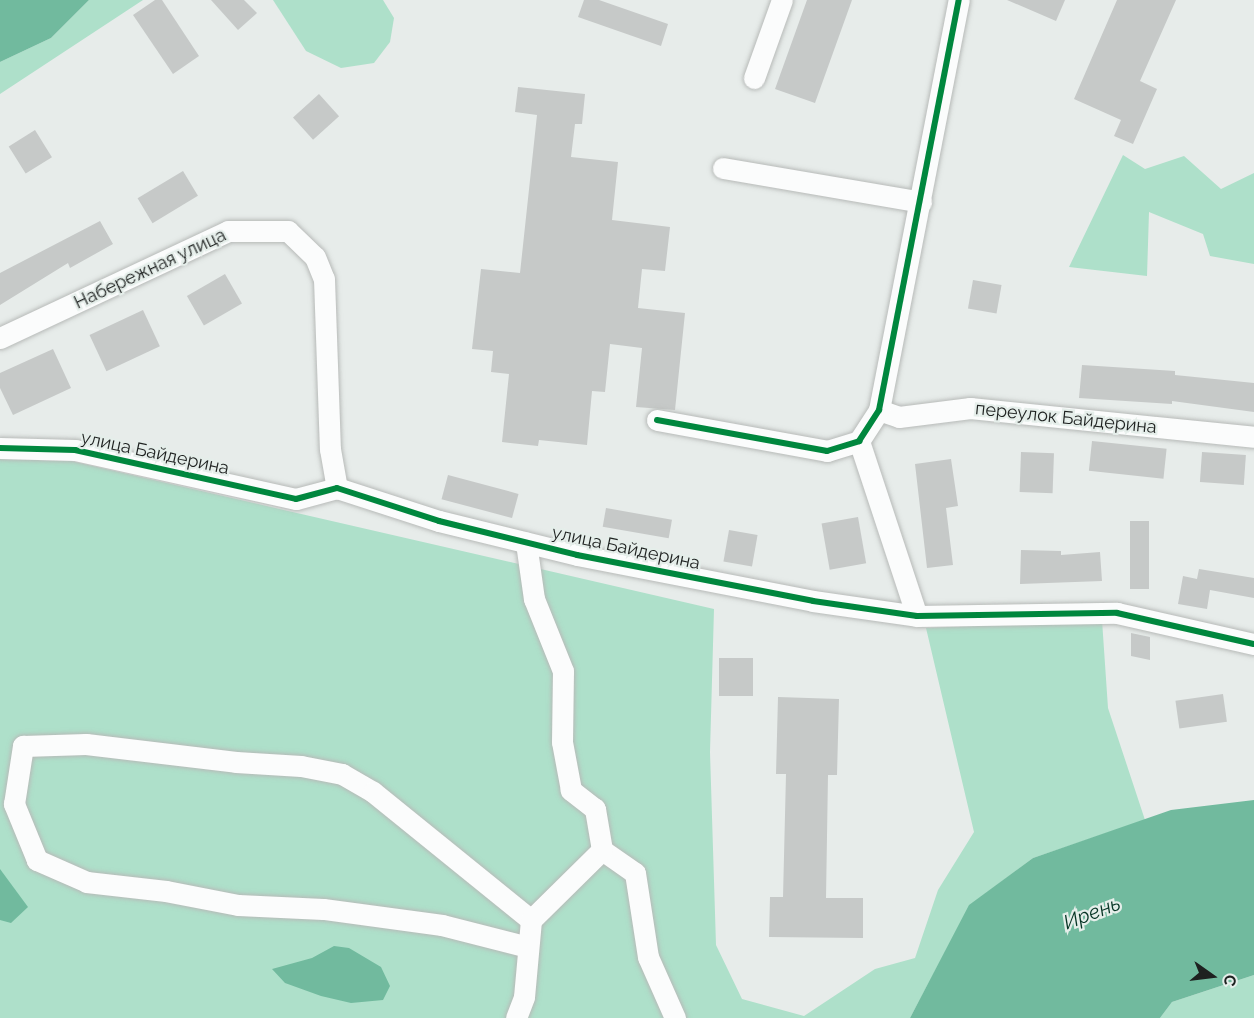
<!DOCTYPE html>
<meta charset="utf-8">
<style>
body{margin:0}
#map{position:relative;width:1254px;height:1018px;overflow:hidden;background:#e7ecea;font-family:Raleway,sans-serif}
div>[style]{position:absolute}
.green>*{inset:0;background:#aee0ca}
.water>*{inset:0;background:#71ba9e}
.building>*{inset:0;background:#c6c9c8;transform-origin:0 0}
.roads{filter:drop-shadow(0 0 2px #b7bab8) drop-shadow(0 0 2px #b7bab8)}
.minor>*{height:21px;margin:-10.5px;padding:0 10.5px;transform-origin:10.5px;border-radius:10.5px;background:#fbfcfc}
.cycleway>*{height:6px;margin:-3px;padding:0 3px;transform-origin:3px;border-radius:3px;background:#00873e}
span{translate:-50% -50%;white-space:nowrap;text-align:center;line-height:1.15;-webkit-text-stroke:4.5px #e5eeea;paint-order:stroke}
.street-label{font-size:18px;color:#1e2120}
.water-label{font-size:20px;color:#063525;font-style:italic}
.north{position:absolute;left:1182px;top:946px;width:60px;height:60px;-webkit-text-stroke:4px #e5eeea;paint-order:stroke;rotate:104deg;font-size:16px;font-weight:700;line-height:24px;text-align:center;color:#1e2120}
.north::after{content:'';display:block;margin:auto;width:21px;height:27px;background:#1e2120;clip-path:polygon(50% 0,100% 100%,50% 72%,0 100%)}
</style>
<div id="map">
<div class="green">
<i style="clip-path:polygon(89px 0,143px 0,0 94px,0 62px,51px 38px)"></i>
<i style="clip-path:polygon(273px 0,383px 0,394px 18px,390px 42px,374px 63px,341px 68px,306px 51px)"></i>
<i style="clip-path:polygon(1123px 155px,1145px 169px,1184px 156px,1221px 189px,1254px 173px,1254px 264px,1210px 256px,1203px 234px,1149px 212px,1147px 276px,1069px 267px)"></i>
<i style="clip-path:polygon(0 459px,71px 461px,714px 609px,710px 752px,716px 945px,742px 999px,804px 1016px,875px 969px,915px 958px,938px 890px,974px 832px,926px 628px,1102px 620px,1108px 708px,1145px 820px,1033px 858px,970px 905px,910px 1018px,0 1018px)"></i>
<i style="clip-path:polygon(1254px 975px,1254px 1018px,1160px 1018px,1172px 1002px)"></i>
</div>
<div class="water">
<i style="clip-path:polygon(0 0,89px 0,51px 38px,0 62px)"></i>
<i style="clip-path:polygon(1254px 800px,1254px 975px,1172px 1002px,1160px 1018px,910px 1018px,969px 905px,1033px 858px,1171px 810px)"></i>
<i style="clip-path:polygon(0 869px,28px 907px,11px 923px,0 920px)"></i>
<i style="clip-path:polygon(334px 946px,349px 948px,381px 967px,390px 986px,383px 1000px,351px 1003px,321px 996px,285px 983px,272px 969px,312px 958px)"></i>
</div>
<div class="building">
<i style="clip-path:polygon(155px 0,162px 0,199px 56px,173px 74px,133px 15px)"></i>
<i style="clip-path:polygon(211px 0,244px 0,257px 13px,238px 30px)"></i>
<i style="clip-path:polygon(584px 0,599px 0,668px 24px,661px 46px,578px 17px)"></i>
<i style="clip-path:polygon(807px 0,852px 0,815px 103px,775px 89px)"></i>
<i style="clip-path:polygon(1007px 0,1065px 0,1056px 21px)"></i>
<i style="clip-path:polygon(1117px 0,1176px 0,1140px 81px,1157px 89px,1133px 144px,1114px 136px,1121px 120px,1074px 99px)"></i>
<i style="clip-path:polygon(518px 87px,585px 94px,582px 124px,575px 124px,571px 157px,618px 162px,612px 220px,670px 227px,665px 271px,642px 269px,638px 308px,685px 313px,675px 410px,636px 407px,642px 348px,610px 344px,605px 392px,592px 391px,587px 445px,539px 440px,538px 446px,502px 442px,509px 374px,491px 372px,493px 351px,472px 349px,481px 269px,520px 273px,537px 115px,515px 112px)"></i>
<i style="left:319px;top:94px;width:30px;height:35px;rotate:48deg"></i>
<i style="left:35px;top:130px;width:32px;height:31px;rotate:58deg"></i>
<i style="left:183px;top:171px;width:29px;height:53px;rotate:59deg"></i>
<i style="clip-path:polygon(100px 221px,113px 244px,70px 268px,68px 263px,0 305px,0 273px)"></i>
<i style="left:225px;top:274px;width:34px;height:44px;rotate:60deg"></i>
<i style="left:973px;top:280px;width:29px;height:29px;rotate:10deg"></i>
<i style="left:143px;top:310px;width:40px;height:59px;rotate:65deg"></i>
<i style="clip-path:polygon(53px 349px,71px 388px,13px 415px,0 388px,0 373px)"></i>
<i style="clip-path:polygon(1082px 365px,1175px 371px,1175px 375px,1254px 383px,1254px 412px,1172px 401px,1172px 404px,1079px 398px)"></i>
<i style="left:1092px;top:441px;width:75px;height:30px;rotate:6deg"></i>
<i style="left:1021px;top:452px;width:33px;height:40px;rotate:2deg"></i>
<i style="left:1202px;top:452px;width:44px;height:30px;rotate:4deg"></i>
<i style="clip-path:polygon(951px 459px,958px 506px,946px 508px,953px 565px,927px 568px,915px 464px)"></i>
<i style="left:448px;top:475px;width:73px;height:25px;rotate:15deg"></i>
<i style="left:606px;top:508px;width:67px;height:19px;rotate:10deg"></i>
<i style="left:858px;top:517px;width:47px;height:37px;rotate:80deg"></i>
<i style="left:1130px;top:521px;width:19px;height:68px"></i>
<i style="left:729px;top:530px;width:29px;height:32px;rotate:10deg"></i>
<i style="clip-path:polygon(1021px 550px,1061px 551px,1061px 555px,1100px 552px,1102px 581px,1020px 584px)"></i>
<i style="clip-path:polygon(1199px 569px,1254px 578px,1254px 598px,1210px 590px,1207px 609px,1178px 604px,1183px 576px,1197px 579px)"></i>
<i style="clip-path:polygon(1131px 633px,1150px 637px,1150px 660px,1131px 656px)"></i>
<i style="left:719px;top:658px;width:34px;height:38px"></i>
<i style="left:1223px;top:694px;width:28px;height:48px;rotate:82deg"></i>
<i style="clip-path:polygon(778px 697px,839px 699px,837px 775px,828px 775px,826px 898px,863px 898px,863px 938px,769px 937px,770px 897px,783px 897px,786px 774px,776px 774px)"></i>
</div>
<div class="roads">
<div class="minor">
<i style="left:754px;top:78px;width:83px;rotate:-70.3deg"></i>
<i style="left:723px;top:168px;width:201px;rotate:9.7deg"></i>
<i style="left:0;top:338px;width:252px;rotate:-25.1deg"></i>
<i style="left:228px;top:231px;width:60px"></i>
<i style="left:288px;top:231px;width:37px;rotate:44deg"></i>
<i style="left:315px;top:257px;width:24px;rotate:68deg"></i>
<i style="left:324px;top:279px;width:170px;rotate:88deg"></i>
<i style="left:330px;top:449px;width:40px;rotate:80deg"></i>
<i style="left:879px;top:410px;width:21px;rotate:19deg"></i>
<i style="left:899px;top:417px;width:72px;rotate:-7.2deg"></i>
<i style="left:970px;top:408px;width:285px;rotate:5.8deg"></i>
<i style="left:657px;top:420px;width:173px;rotate:10.3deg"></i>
<i style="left:827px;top:451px;width:34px;rotate:-17deg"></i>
<i style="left:859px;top:441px;width:37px;rotate:-57deg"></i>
<i style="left:879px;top:410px;width:418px;rotate:-79deg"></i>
<i style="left:859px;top:441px;width:184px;rotate:71.7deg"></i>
<i style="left:0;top:448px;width:75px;rotate:1.5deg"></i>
<i style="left:75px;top:450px;width:226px;rotate:12.5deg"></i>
<i style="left:296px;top:499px;width:42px;rotate:-15deg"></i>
<i style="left:337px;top:488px;width:107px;rotate:17.9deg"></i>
<i style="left:439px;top:521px;width:142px;rotate:13.8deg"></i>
<i style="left:577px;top:555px;width:240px;rotate:11deg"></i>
<i style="left:813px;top:601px;width:105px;rotate:8.2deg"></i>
<i style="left:917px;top:616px;width:200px;rotate:-0.9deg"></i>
<i style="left:1117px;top:613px;width:140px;rotate:12.8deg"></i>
<i style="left:602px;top:850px;width:40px;rotate:34.9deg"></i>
<i style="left:635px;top:873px;width:85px;rotate:81.2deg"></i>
<i style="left:648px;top:957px;width:67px;rotate:66.1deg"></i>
<i style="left:528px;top:947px;width:89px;rotate:-165.7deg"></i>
<i style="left:442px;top:925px;width:120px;rotate:-172.3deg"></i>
<i style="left:323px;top:909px;width:85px;rotate:-177.3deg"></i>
<i style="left:238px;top:905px;width:73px;rotate:-169deg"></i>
<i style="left:166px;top:891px;width:80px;rotate:-173.5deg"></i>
<i style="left:87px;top:882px;width:55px;rotate:-156.3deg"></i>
<i style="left:37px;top:860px;width:61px;rotate:-112.3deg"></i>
<i style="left:14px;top:804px;width:59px;rotate:-81.2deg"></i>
<i style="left:23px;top:746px;width:63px;rotate:-1.8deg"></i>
<i style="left:86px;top:744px;width:151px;rotate:6.8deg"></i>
<i style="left:236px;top:762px;width:65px;rotate:3.5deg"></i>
<i style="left:301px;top:766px;width:42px;rotate:11deg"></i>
<i style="left:342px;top:774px;width:36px;rotate:30deg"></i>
<i style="left:373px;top:792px;width:203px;rotate:39deg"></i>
<i style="left:516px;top:1018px;width:22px;rotate:-69deg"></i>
<i style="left:524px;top:997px;width:77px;rotate:-84.8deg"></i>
<i style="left:531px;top:920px;width:100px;rotate:-44.6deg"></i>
<i style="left:602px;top:850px;width:42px;rotate:-99.7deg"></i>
<i style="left:595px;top:809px;width:31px;rotate:-142deg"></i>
<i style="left:571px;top:790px;width:49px;rotate:-100.6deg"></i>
<i style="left:562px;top:742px;width:71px;rotate:-89.2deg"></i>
<i style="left:563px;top:671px;width:78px;rotate:-111.9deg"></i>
<i style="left:534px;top:599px;width:57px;rotate:-98.1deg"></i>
</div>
</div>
<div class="cycleway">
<i style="left:657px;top:420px;width:173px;rotate:10.3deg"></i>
<i style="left:827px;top:451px;width:34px;rotate:-17deg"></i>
<i style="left:859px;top:441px;width:37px;rotate:-57deg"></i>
<i style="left:879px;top:410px;width:418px;rotate:-79deg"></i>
<i style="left:0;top:448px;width:75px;rotate:1.5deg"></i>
<i style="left:75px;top:450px;width:226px;rotate:12.5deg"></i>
<i style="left:296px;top:499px;width:42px;rotate:-15deg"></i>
<i style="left:337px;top:488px;width:107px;rotate:17.9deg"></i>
<i style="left:439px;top:521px;width:142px;rotate:13.8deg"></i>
<i style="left:577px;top:555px;width:240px;rotate:11deg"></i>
<i style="left:813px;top:601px;width:105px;rotate:8.2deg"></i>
<i style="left:917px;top:616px;width:200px;rotate:-0.9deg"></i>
<i style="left:1117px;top:613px;width:140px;rotate:12.8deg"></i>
</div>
<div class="street-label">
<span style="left:150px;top:269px;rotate:-25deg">Набережная улица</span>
<span style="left:1066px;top:418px;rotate:6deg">переулок Байдерина</span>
<span style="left:155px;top:453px;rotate:12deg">улица Байдерина</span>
<span style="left:626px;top:548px;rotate:12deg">улица Байдерина</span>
</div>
<div class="water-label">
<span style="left:1092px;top:913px;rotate:-21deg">Ирень</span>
</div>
<div class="north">С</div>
</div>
